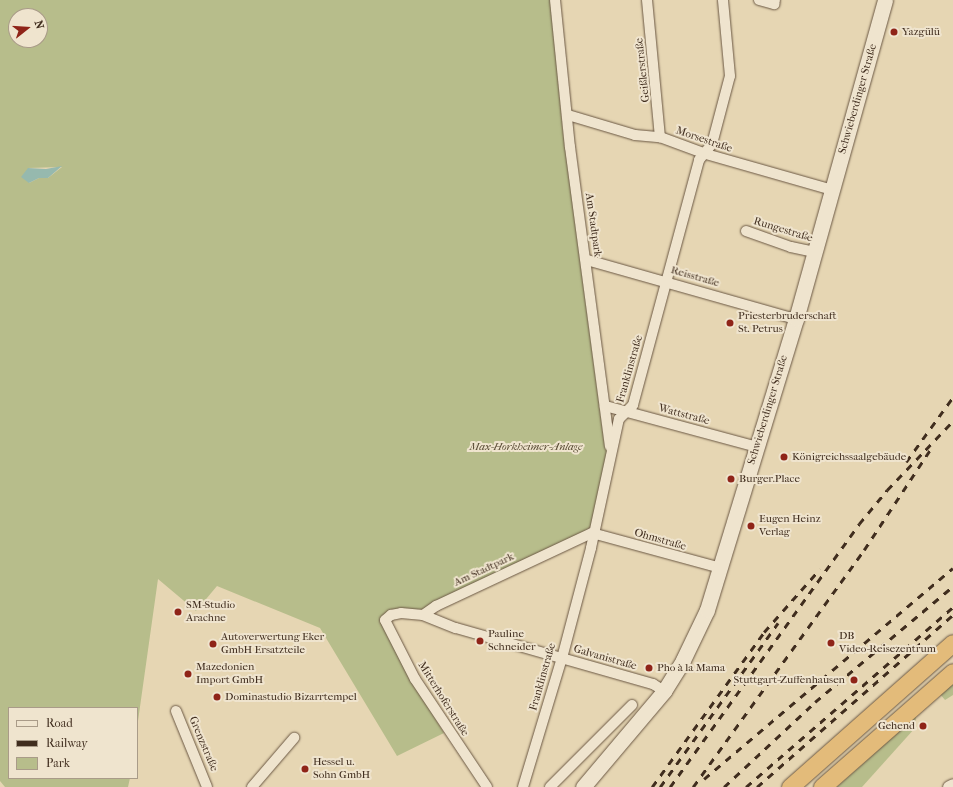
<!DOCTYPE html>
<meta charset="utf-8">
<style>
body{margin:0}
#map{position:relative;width:953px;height:787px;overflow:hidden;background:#e6d6b3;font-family:"IM FELL French Canon",serif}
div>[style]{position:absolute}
.green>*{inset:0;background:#b7bd8b}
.water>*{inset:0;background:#96b9ae}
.roads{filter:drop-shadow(0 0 1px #6a5743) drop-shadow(0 0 1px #6a5743)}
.minor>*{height:10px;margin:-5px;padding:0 5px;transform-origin:5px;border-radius:5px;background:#efe4ce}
.tertiary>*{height:13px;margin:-6.5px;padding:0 6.5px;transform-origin:6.5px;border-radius:6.5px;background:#efe4ce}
.secondary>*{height:15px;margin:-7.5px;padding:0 7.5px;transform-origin:7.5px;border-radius:7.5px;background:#efe4ce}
.trunk>*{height:17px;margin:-8.5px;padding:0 8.5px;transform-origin:8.5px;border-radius:8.5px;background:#e3bb7a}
.rail>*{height:2.5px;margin-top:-1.25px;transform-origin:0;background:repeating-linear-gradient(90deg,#402d1e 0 7px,transparent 0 14px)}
.dots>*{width:11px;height:11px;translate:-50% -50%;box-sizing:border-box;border:2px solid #efe4ce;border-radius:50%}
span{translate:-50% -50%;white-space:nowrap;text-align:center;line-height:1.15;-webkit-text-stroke:4px #efe4ce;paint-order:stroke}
.poi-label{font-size:11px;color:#402d1e}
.left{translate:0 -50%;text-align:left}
.right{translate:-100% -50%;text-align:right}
.street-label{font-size:11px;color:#402d1e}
.park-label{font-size:11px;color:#584a34;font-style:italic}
.legend{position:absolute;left:8px;top:707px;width:130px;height:72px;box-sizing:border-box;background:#efe4ce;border:1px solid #a99b88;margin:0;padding:5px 7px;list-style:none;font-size:12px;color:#402d1e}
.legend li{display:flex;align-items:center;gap:8px;height:20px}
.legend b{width:20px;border:1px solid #a99b88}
.north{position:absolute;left:8px;top:8px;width:40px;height:40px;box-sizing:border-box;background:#efe4ce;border:1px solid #a99b88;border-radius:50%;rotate:73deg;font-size:11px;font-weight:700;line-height:16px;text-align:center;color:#402d1e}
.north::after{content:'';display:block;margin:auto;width:14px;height:18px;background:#8f2418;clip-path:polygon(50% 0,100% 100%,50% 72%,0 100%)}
</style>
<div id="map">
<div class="green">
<i style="clip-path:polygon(evenodd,0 0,551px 0,563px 133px,583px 258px,608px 455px,591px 527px,576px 537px,419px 611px,382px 621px,410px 677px,444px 733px,397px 756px,320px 628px,217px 586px,196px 611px,158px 579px,137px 728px,137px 708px,9px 708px,9px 778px,130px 778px,128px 787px,5px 787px,0 781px,0 0,16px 16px,40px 16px,40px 40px,16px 40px,16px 16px,0 0,62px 167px,48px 178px,39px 178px,29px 183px,28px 168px,62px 167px)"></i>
<i style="clip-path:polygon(953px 683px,953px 695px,945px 700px,940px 694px)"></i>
<i style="clip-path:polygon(916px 716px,915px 728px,862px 787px,837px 787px)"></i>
</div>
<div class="water">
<i style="clip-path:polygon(62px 166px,48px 178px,39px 178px,29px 183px,21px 177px,28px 168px,46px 169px)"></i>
</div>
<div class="roads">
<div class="minor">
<i style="left:555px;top:0;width:148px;rotate:84.2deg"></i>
<i style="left:570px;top:147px;width:302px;rotate:82.4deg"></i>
<i style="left:647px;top:0;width:138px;rotate:84.6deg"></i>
<i style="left:759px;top:0;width:16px;rotate:15deg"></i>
<i style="left:774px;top:4px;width:4px;rotate:-76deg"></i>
<i style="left:568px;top:115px;width:70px;rotate:16.6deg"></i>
<i style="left:635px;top:135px;width:25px;rotate:5deg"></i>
<i style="left:660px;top:137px;width:49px;rotate:20.3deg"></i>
<i style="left:706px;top:154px;width:131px;rotate:15.9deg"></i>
<i style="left:746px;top:231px;width:48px;rotate:19.6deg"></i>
<i style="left:791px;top:247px;width:24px;rotate:12deg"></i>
<i style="left:587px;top:260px;width:217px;rotate:15.8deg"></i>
<i style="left:605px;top:406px;width:157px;rotate:15.1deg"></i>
<i style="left:423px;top:615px;width:35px;rotate:22deg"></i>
<i style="left:456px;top:628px;width:205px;rotate:15.9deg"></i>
<i style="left:653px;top:684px;width:13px;rotate:32deg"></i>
<i style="left:176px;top:711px;width:82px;rotate:67.8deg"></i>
<i style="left:252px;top:787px;width:65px;rotate:-49.4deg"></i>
<i style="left:487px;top:787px;width:130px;rotate:-123.7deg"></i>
<i style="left:415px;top:679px;width:66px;rotate:-117deg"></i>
<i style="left:385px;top:620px;width:8px;rotate:-40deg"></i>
<i style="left:391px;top:615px;width:10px;rotate:-11deg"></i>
<i style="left:401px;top:613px;width:22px;rotate:5deg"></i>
<i style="left:423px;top:615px;width:16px;rotate:-35deg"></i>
<i style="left:436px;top:606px;width:172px;rotate:-25.1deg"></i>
<i style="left:592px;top:533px;width:134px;rotate:15.2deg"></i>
<i style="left:523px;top:787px;width:135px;rotate:-73.2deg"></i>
<i style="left:562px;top:658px;width:114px;rotate:-75.2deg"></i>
<i style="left:591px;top:548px;width:132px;rotate:-77.8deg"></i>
<i style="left:619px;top:419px;width:20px;rotate:-45deg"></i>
<i style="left:633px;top:405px;width:254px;rotate:-74.9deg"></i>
<i style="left:699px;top:160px;width:21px;rotate:-51deg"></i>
<i style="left:712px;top:144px;width:70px;rotate:-75.2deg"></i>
<i style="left:730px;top:76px;width:76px;rotate:-95.3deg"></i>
<i style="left:550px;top:787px;width:116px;rotate:-45deg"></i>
</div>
<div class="tertiary">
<i style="left:949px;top:787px;width:4px;rotate:-27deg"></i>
</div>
<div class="secondary">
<i style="left:583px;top:787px;width:126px;rotate:-49.8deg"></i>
<i style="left:664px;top:691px;width:36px;rotate:-58deg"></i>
<i style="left:683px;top:660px;width:55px;rotate:-64.4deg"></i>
<i style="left:707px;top:610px;width:304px;rotate:-73deg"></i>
<i style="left:796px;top:319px;width:331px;rotate:-74.4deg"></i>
</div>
<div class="trunk">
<i style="left:790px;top:787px;width:217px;rotate:-41.5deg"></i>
<i style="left:822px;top:787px;width:174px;rotate:-41.3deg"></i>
</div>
</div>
<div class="rail">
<i style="left:906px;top:462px;width:80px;rotate:-54.1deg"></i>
<i style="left:704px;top:779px;width:326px;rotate:-40.3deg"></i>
<i style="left:652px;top:787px;width:191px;rotate:-54.1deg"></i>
<i style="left:764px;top:632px;width:84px;rotate:-48.4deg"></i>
<i style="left:660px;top:787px;width:202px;rotate:-54.3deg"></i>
<i style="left:670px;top:787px;width:324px;rotate:-54.3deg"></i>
<i style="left:859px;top:524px;width:44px;rotate:-50.5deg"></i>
<i style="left:887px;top:490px;width:95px;rotate:-46.3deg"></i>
<i style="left:693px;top:787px;width:292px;rotate:-54.2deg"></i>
<i style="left:864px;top:550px;width:123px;rotate:-56.6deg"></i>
<i style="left:724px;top:787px;width:125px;rotate:-43deg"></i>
<i style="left:815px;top:702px;width:180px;rotate:-40deg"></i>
<i style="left:746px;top:787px;width:274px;rotate:-41deg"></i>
<i style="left:757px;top:787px;width:261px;rotate:-41.3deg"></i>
</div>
<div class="dots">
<i style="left:894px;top:32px;background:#8f2418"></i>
<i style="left:730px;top:323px;background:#8f2418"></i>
<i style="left:784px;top:457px;background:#8f2418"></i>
<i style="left:731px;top:479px;background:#8f2418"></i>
<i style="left:751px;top:526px;background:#8f2418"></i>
<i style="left:178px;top:612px;background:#8f2418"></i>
<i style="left:480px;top:641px;background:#8f2418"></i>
<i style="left:831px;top:643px;background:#8f2418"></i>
<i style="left:213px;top:644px;background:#8f2418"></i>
<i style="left:649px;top:668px;background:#8f2418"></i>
<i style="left:188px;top:674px;background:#8f2418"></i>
<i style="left:854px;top:680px;background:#8f2418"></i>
<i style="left:217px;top:697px;background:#8f2418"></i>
<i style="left:923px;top:726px;background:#8f2418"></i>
<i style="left:305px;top:769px;background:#8f2418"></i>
</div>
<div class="poi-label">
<span class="left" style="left:902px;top:32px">Yazgülü</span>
<span class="left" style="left:738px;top:323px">Priesterbruderschaft<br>St. Petrus</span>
<span class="left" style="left:792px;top:457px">Königreichssaalgebäude</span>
<span class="left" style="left:739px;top:479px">Burger.Place</span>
<span class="left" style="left:759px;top:526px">Eugen Heinz<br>Verlag</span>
<span class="left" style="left:186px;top:612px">SM-Studio<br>Arachne</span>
<span class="left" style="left:488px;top:641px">Pauline<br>Schneider</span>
<span class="left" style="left:839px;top:643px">DB<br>Video-Reisezentrum</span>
<span class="left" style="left:221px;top:644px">Autoverwertung Eker<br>GmbH Ersatzteile</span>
<span class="left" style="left:196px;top:674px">Mazedonien<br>Import GmbH</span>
<span class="left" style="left:657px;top:668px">Pho à la Mama</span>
<span class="right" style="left:845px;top:680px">Stuttgart-Zuffenhausen</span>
<span class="left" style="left:225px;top:697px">Dominastudio Bizarrtempel</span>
<span class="right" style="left:915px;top:726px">Gehend</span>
<span class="left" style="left:313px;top:769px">Hessel u.<br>Sohn GmbH</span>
</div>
<div class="street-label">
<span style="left:643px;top:70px;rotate:-96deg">Geißlerstraße</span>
<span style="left:858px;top:99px;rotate:-74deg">Schwieberdinger Straße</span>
<span style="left:704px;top:140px;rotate:19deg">Morsestraße</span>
<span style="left:593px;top:225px;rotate:82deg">Am Stadtpark</span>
<span style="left:783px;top:230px;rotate:17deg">Rungestraße</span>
<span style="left:695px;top:277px;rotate:16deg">Reisstraße</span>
<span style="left:630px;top:369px;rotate:-74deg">Franklinstraße</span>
<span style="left:768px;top:410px;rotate:-73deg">Schwieberdinger Straße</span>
<span style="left:684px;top:415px;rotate:15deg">Wattstraße</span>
<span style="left:660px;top:540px;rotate:16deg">Ohmstraße</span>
<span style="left:484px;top:570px;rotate:-25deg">Am Stadtpark</span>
<span style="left:605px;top:658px;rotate:16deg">Galvanistraße</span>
<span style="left:543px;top:677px;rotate:-74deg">Franklinstraße</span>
<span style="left:443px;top:699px;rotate:58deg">Mitterhoferstraße</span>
<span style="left:203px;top:744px;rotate:67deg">Grenzstraße</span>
</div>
<div class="park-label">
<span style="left:526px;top:447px">Max-Horkheimer-Anlage</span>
</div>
<ul class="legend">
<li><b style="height:5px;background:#efe4ce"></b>Road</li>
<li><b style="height:5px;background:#402d1e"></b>Railway</li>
<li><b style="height:11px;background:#b7bd8b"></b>Park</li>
</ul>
<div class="north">N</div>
</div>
